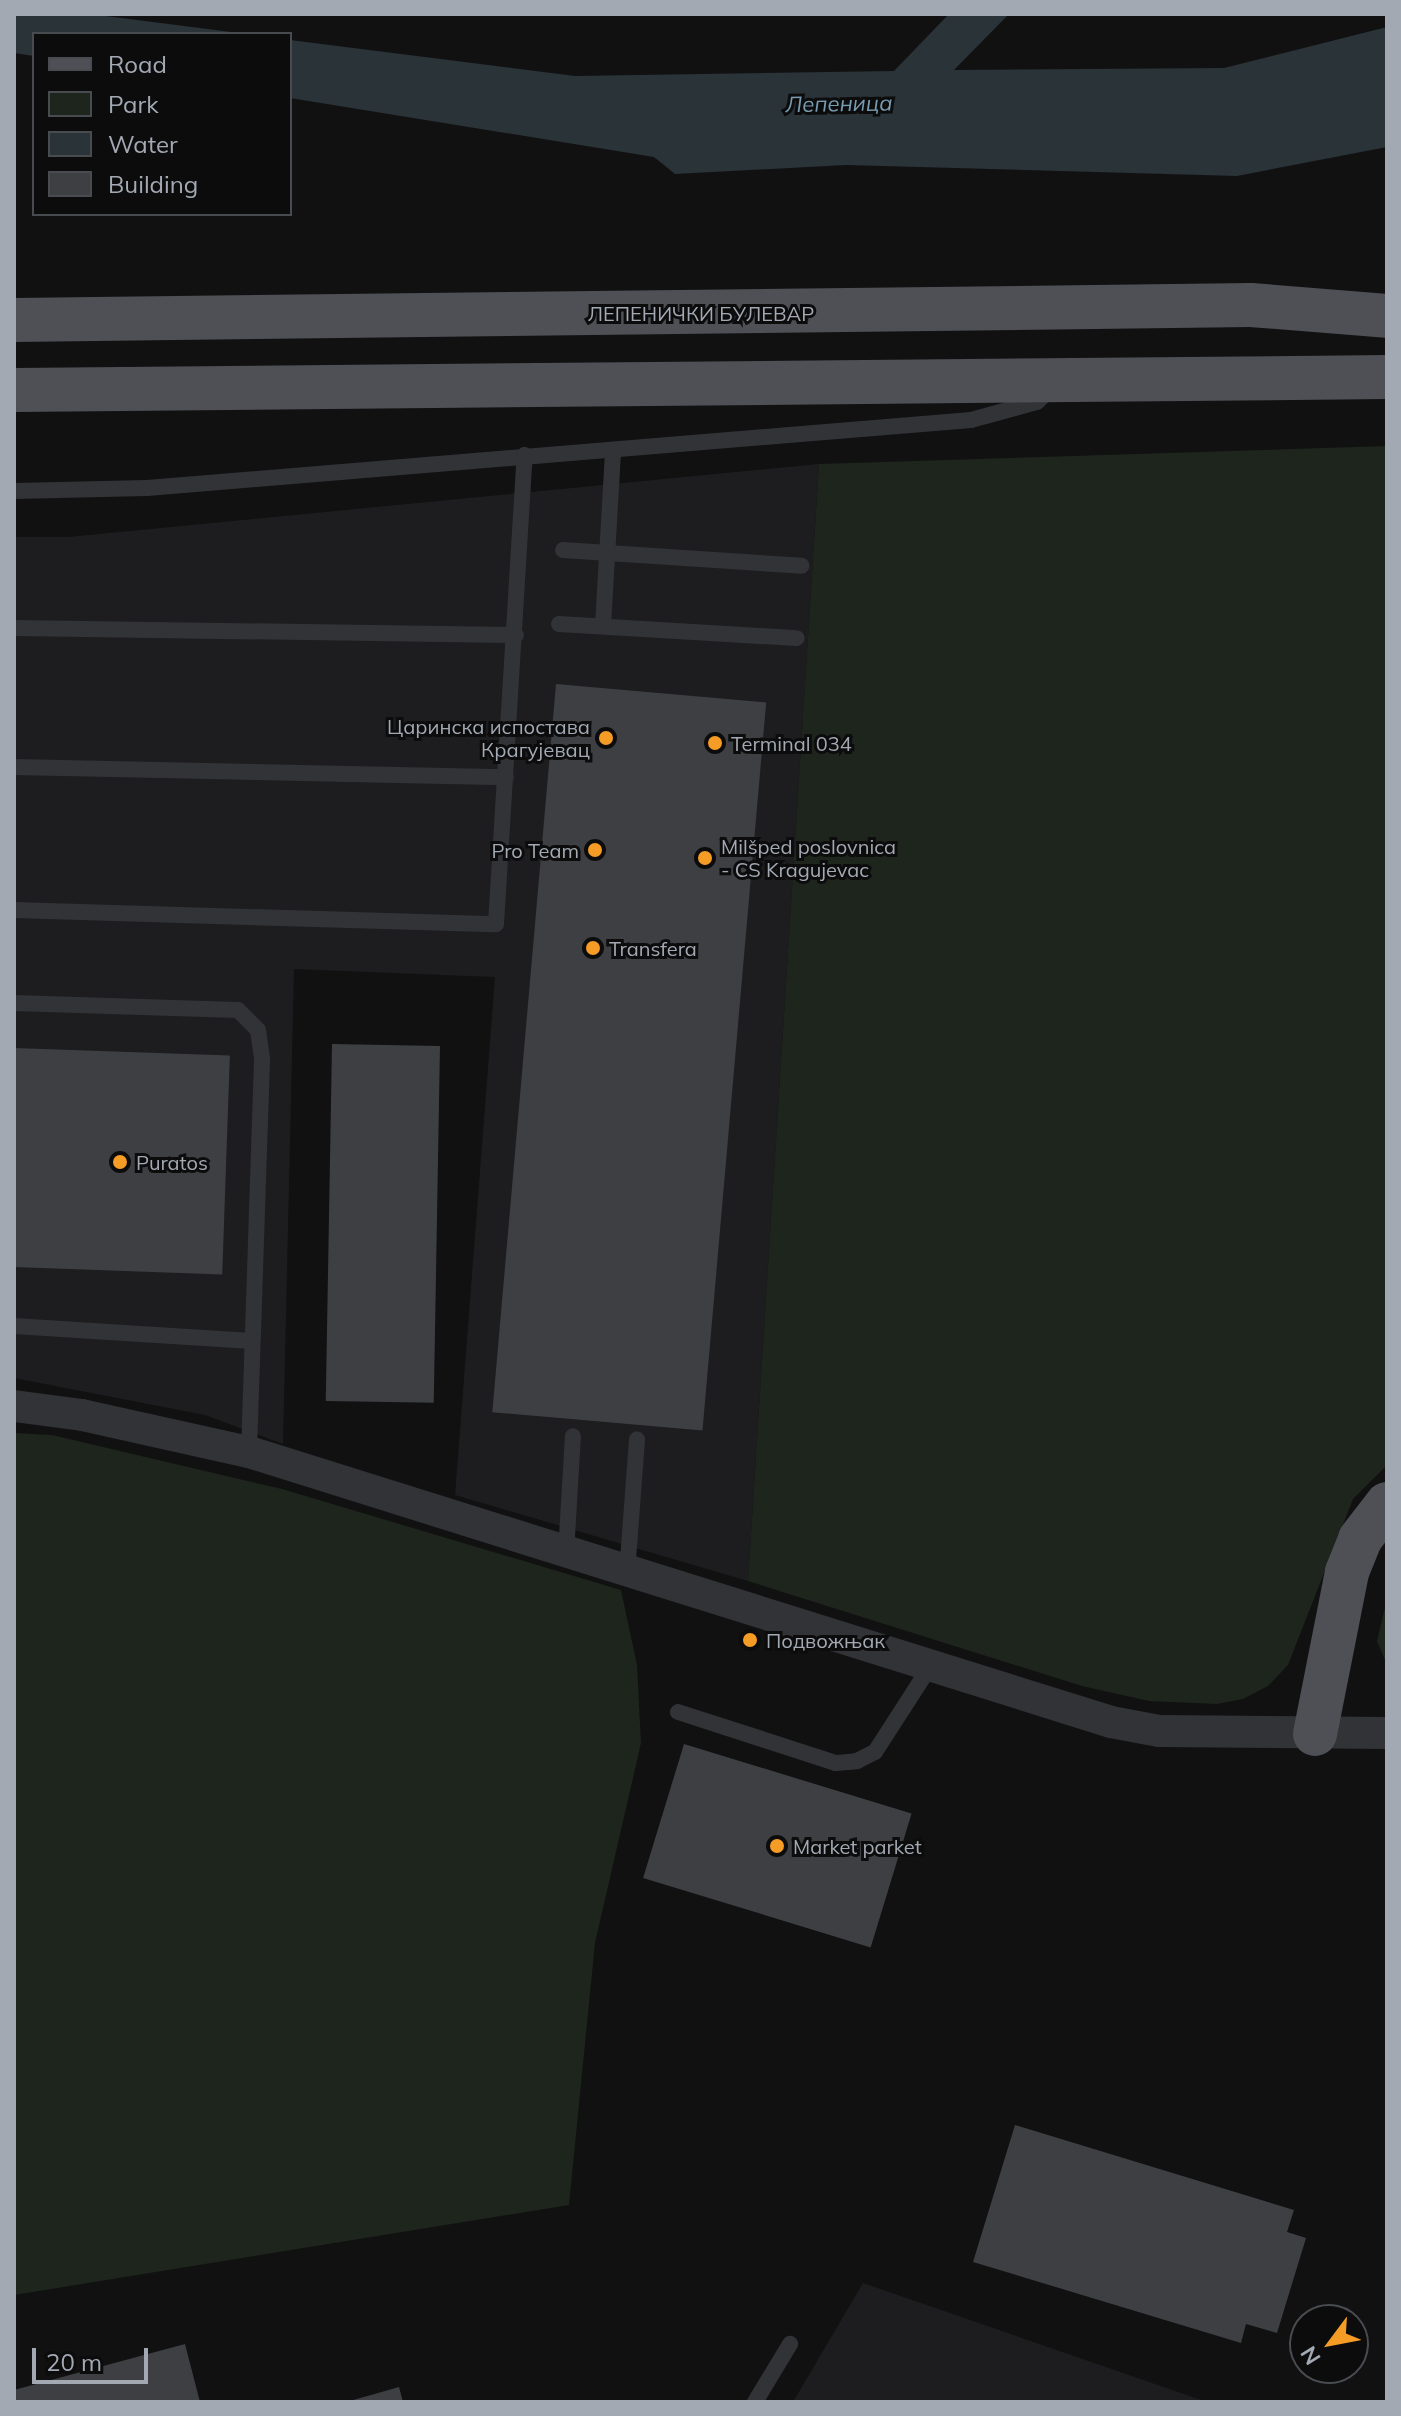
<!DOCTYPE html>
<meta charset="utf-8">
<style>
body{margin:0}
#map{position:relative;width:1401px;height:2416px;overflow:hidden;background:#111112;font-family:Mulish,sans-serif}
div>[style]{position:absolute}
.built>*{inset:0;background:#1d1d1f}
.green>*{inset:0;background:#1d251d}
.water>*{inset:0;background:#293338}
.building>*{inset:0;background:#3d3f42;transform-origin:0 0}
.lane>*{height:16px;margin:-8px;padding:0 8px;transform-origin:8px;border-radius:8px;background:#323337}
.street>*{height:32px;margin:-16px;padding:0 16px;transform-origin:16px;border-radius:16px;background:#323337}
.primary>*{height:44px;margin:-22px;padding:0 22px;transform-origin:22px;border-radius:22px;background:#4e5056}
.dots>*{width:22px;height:22px;translate:-50% -50%;box-sizing:border-box;border:4px solid #0c0c0d;border-radius:50%}
span{translate:-50% -50%;white-space:nowrap;text-align:center;line-height:1.15;-webkit-text-stroke:6px #0c0c0d;paint-order:stroke}
.street-label{font-size:20px;color:#a2a9b3}
.poi-label{font-size:20px;color:#a2a9b3}
.right{translate:-100% -50%;text-align:right}
.left{translate:0 -50%;text-align:left}
.water-label{font-size:22px;color:#779bb0;font-style:italic}
.frame{position:absolute;inset:0;border:16px solid #a2a9b3;pointer-events:none}
.legend{position:absolute;left:32px;top:32px;width:260px;height:184px;box-sizing:border-box;background:#0c0c0d;border:2px solid #484b4f;margin:0;padding:10px 14px;list-style:none;font-size:24px;color:#a2a9b3}
.legend li{display:flex;align-items:center;gap:16px;height:40px}
.legend b{width:40px;border:2px solid #484b4f}
.north{position:absolute;left:1289px;top:2304px;width:80px;height:80px;box-sizing:border-box;background:#0c0c0d;border:2px solid #484b4f;border-radius:50%;rotate:238deg;font-size:22px;font-weight:700;line-height:32px;text-align:center;color:#a2a9b3}
.north::after{content:'';display:block;margin:auto;width:28px;height:36px;background:#f59c26;clip-path:polygon(50% 0,100% 100%,50% 72%,0 100%)}
.scale{position:absolute;left:32px;top:2348px;width:116px;height:36px;box-sizing:border-box;border:4px solid #a2a9b3;border-top:0;padding-left:10px;font-size:24px;line-height:28px;white-space:nowrap;color:#a2a9b3;-webkit-text-stroke:6px #0c0c0d;paint-order:stroke}
</style>
<div id="map">
<div class="built">
<i style="clip-path:polygon(819px 464px,748px 1581px,455px 1495px,495px 977px,294px 969px,283px 1444px,205px 1415px,14px 1378px,14px 537px,68px 537px)"></i>
<i style="clip-path:polygon(863px 2283px,1207px 2402px,793px 2402px)"></i>
</div>
<div class="green">
<i style="clip-path:polygon(1387px 446px,1387px 1465px,1353px 1499px,1288px 1665px,1268px 1686px,1243px 1699px,1217px 1704px,1149px 1701px,1082px 1686px,748px 1581px,819px 464px)"></i>
<i style="clip-path:polygon(14px 1433px,52px 1435px,282px 1489px,621px 1590px,637px 1665px,641px 1743px,595px 1943px,569px 2205px,14px 2295px)"></i>
<i style="clip-path:polygon(1387px 1599px,1387px 1665px,1377px 1641px)"></i>
</div>
<div class="water">
<i style="clip-path:polygon(14px 14px,90px 14px,247px 34px,34px 34px,34px 56px,14px 53px)"></i>
<i style="clip-path:polygon(949px 14px,1009px 14px,954px 70px,1224px 68px,1387px 27px,1387px 147px,1237px 176px,846px 165px,675px 174px,654px 157px,290px 98px,290px 40px,575px 76px,894px 71px)"></i>
</div>
<div class="building">
<i style="left:556px;top:684px;width:211px;height:731px;rotate:5deg"></i>
<i style="left:332px;top:1044px;width:108px;height:357px;rotate:1deg"></i>
<i style="left:14px;top:1048px;width:216px;height:219px;rotate:2deg"></i>
<i style="left:684px;top:1744px;width:238px;height:140px;rotate:17deg"></i>
<i style="clip-path:polygon(1015px 2125px,1294px 2210px,1287px 2232px,1306px 2238px,1277px 2333px,1246px 2324px,1241px 2343px,973px 2262px)"></i>
<i style="clip-path:polygon(185px 2344px,200px 2402px,14px 2402px,14px 2390px)"></i>
<i style="clip-path:polygon(399px 2387px,403px 2402px,350px 2402px,350px 2401px)"></i>
</div>
<div class="lane">
<i style="left:14px;top:491px;width:133px;rotate:-1.3deg"></i>
<i style="left:147px;top:488px;width:827px;rotate:-4.72deg"></i>
<i style="left:971px;top:420px;width:68px;rotate:-15.3deg"></i>
<i style="left:1037px;top:402px;width:18px;rotate:-45deg"></i>
<i style="left:563px;top:550px;width:239px;rotate:3.8deg"></i>
<i style="left:559px;top:624px;width:238px;rotate:3.4deg"></i>
<i style="left:603px;top:626px;width:176px;rotate:-86.7deg"></i>
<i style="left:14px;top:628px;width:502px;rotate:0.8deg"></i>
<i style="left:14px;top:767px;width:492px;rotate:1.2deg"></i>
<i style="left:14px;top:910px;width:482px;rotate:1.7deg"></i>
<i style="left:496px;top:924px;width:470px;rotate:-86.5deg"></i>
<i style="left:14px;top:1003px;width:224px;rotate:1.8deg"></i>
<i style="left:238px;top:1010px;width:28px;rotate:45deg"></i>
<i style="left:258px;top:1030px;width:30px;rotate:82deg"></i>
<i style="left:262px;top:1060px;width:392px;rotate:91.9deg"></i>
<i style="left:14px;top:1326px;width:238px;rotate:3.6deg"></i>
<i style="left:566px;top:1553px;width:117px;rotate:-86.6deg"></i>
<i style="left:627px;top:1573px;width:134px;rotate:-85.7deg"></i>
<i style="left:678px;top:1712px;width:166px;rotate:17.9deg"></i>
<i style="left:836px;top:1763px;width:21px;rotate:-5deg"></i>
<i style="left:857px;top:1761px;width:20px;rotate:-27deg"></i>
<i style="left:875px;top:1752px;width:103px;rotate:-57.2deg"></i>
<i style="left:755px;top:2402px;width:68px;rotate:-58.9deg"></i>
</div>
<div class="street">
<i style="left:14px;top:1406px;width:69px;rotate:7.5deg"></i>
<i style="left:82px;top:1415px;width:171px;rotate:12.5deg"></i>
<i style="left:249px;top:1452px;width:903px;rotate:17.39deg"></i>
<i style="left:1111px;top:1722px;width:49px;rotate:10.6deg"></i>
<i style="left:1159px;top:1731px;width:228px;rotate:0.5deg"></i>
</div>
<div class="primary">
<i style="left:14px;top:320px;width:1237px;rotate:-0.69deg"></i>
<i style="left:1251px;top:305px;width:136px;rotate:4.6deg"></i>
<i style="left:14px;top:390px;width:1373px;rotate:-0.54deg"></i>
<i style="left:1315px;top:1734px;width:165px;rotate:-78.8deg"></i>
<i style="left:1347px;top:1572px;width:35px;rotate:-68deg"></i>
<i style="left:1360px;top:1539px;width:44px;rotate:-52.4deg"></i>
</div>
<div class="dots">
<i style="left:606px;top:738px;background:#f59c26"></i>
<i style="left:715px;top:743px;background:#f59c26"></i>
<i style="left:595px;top:850px;background:#f59c26"></i>
<i style="left:705px;top:858px;background:#f59c26"></i>
<i style="left:593px;top:948px;background:#f59c26"></i>
<i style="left:120px;top:1162px;background:#f59c26"></i>
<i style="left:750px;top:1640px;background:#f59c26"></i>
<i style="left:777px;top:1846px;background:#f59c26"></i>
</div>
<div class="street-label">
<span style="left:701px;top:313px">ЛЕПЕНИЧКИ БУЛЕВАР</span>
</div>
<div class="poi-label">
<span class="right" style="left:590px;top:738px">Царинска испостава<br>Крагујевац</span>
<span class="left" style="left:731px;top:743px">Terminal 034</span>
<span class="left" style="left:721px;top:858px">Milšped poslovnica<br>- CS Kragujevac</span>
<span class="right" style="left:579px;top:850px">Pro Team</span>
<span class="left" style="left:609px;top:948px">Transfera</span>
<span class="left" style="left:136px;top:1162px">Puratos</span>
<span class="left" style="left:766px;top:1640px">Подвожњак</span>
<span class="left" style="left:793px;top:1846px">Market parket</span>
</div>
<div class="water-label">
<span style="left:839px;top:104px;rotate:-1deg">Лепеница</span>
</div>
<div class="frame"></div>
<ul class="legend">
<li><b style="height:10px;background:#4e5056"></b>Road</li>
<li><b style="height:22px;background:#1d251d"></b>Park</li>
<li><b style="height:22px;background:#293338"></b>Water</li>
<li><b style="height:22px;background:#3d3f42"></b>Building</li>
</ul>
<div class="north">N</div>
<div class="scale">20 m</div>
</div>
